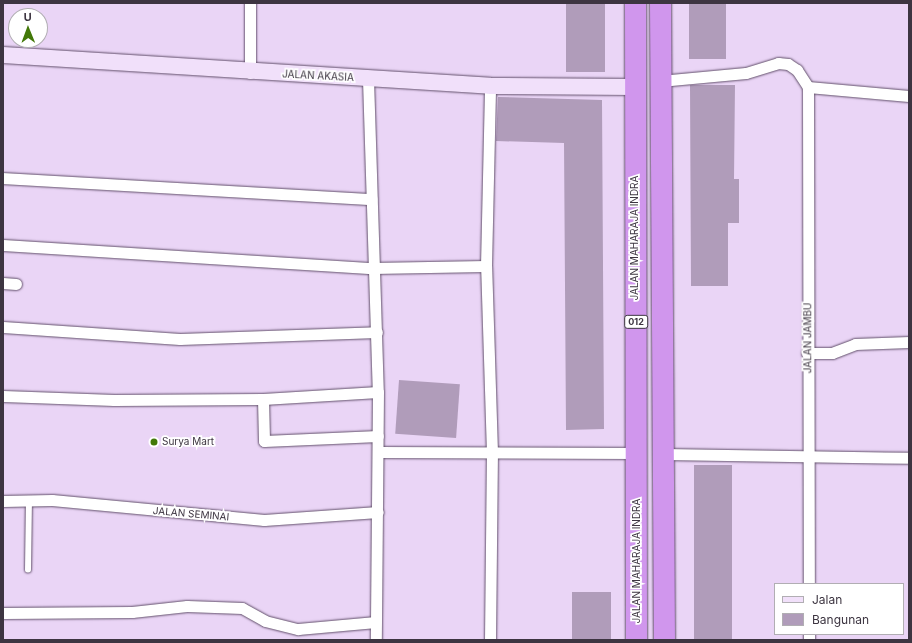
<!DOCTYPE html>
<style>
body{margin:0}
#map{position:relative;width:912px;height:643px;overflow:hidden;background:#ead5f6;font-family:Inter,sans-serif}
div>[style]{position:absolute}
.building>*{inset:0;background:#b09cba;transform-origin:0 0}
.roads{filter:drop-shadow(0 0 1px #62506b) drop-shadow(0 0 1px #62506b)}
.lane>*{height:5.5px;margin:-2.75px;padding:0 2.75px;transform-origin:2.75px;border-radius:2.75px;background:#fff}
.street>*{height:11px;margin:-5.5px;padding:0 5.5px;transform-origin:5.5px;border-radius:5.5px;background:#fff}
.secondary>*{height:16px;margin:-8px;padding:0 8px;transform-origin:8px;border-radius:8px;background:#f1e0fa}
.highway>*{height:21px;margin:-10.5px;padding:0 10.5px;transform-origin:10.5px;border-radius:10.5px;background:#d096ed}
.dots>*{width:11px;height:11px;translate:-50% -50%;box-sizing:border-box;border:2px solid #fff;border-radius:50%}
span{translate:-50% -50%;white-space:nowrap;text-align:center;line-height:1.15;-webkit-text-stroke:3.5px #fff;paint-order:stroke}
.shield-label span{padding:1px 3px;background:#fff;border:1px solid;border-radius:3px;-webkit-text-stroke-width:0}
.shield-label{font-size:9px;color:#3d3541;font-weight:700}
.street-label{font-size:10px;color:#3d3541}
.poi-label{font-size:10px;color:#3d3541}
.left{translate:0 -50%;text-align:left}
.frame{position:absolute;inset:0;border:4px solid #3d3541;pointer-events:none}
.legend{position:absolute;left:774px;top:583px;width:130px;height:52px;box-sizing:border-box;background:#fff;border:1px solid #b1aeb3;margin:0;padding:5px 7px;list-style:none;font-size:12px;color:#3d3541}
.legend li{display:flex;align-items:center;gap:8px;height:20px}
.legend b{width:20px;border:1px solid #b1aeb3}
.north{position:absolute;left:8px;top:8px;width:40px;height:40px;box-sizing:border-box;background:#fff;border:1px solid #b1aeb3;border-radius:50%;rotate:359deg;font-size:11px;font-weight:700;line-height:16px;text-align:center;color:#3d3541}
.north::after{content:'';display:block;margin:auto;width:14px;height:18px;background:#427808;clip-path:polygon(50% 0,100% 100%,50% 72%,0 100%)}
</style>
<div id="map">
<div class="building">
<i style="left:566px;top:3px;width:39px;height:69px"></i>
<i style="left:689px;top:3px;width:37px;height:56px"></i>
<i style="clip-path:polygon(690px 85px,735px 85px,734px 179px,739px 179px,739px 223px,728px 223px,728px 286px,691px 286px)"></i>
<i style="clip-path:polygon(498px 97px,602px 100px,604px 429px,566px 430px,564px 143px,496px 141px)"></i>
<i style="left:399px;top:380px;width:61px;height:54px;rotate:4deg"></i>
<i style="left:694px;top:465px;width:38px;height:175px"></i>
<i style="left:572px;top:592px;width:39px;height:48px"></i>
</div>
<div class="roads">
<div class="lane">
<i style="left:28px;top:570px;width:68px;rotate:-89.2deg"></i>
</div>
<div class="street">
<i style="left:250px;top:73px;width:70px;rotate:-90deg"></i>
<i style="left:368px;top:79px;width:313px;rotate:88.2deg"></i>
<i style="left:378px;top:392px;width:248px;rotate:90.5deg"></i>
<i style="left:660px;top:81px;width:86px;rotate:-5.3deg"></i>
<i style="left:746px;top:73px;width:34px;rotate:-17deg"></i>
<i style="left:778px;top:63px;width:10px;rotate:6deg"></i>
<i style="left:788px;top:64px;width:11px;rotate:34deg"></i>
<i style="left:797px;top:70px;width:20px;rotate:57deg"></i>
<i style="left:808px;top:87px;width:497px;rotate:89.9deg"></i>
<i style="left:808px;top:87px;width:101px;rotate:5.1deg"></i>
<i style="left:3px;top:178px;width:369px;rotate:3.3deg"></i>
<i style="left:3px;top:245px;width:370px;rotate:3.6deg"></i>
<i style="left:372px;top:268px;width:114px;rotate:-1deg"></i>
<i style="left:3px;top:283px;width:13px;rotate:4deg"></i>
<i style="left:3px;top:327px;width:177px;rotate:3.9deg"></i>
<i style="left:180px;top:339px;width:197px;rotate:-2deg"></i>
<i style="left:807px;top:353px;width:25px"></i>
<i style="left:832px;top:353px;width:25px;rotate:-21deg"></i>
<i style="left:855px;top:344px;width:54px;rotate:-2.1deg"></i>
<i style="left:3px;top:396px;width:111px;rotate:2.1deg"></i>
<i style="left:114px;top:400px;width:149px;rotate:-0.4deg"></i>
<i style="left:263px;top:399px;width:115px;rotate:-3.5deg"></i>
<i style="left:263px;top:399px;width:42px;rotate:88.6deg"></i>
<i style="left:264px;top:441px;width:114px;rotate:-2.5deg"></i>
<i style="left:378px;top:452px;width:258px;rotate:0.2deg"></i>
<i style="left:664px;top:454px;width:245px;rotate:0.9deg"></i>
<i style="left:3px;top:501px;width:49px;rotate:-1.2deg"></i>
<i style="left:52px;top:500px;width:213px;rotate:5.4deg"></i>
<i style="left:264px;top:520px;width:114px;rotate:-4deg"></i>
<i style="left:3px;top:613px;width:129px;rotate:-0.4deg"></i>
<i style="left:132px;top:612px;width:55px;rotate:-6.2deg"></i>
<i style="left:187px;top:606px;width:55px;rotate:2.1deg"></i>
<i style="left:242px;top:608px;width:26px;rotate:29deg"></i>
<i style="left:265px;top:621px;width:34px;rotate:14deg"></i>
<i style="left:298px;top:629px;width:78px;rotate:-5.1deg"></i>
<i style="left:809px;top:634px;width:6px;rotate:90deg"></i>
<i style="left:490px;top:640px;width:187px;rotate:-89.4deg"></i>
<i style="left:492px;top:453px;width:187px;rotate:-91.8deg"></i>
<i style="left:486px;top:266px;width:180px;rotate:-88.7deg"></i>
</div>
<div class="secondary">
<i style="left:3px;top:55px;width:488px;rotate:3.6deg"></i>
<i style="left:490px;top:86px;width:144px;rotate:0.4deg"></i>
</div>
<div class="highway">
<i style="left:635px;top:3px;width:637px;rotate:89.91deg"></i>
<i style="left:660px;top:3px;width:637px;rotate:89.64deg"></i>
</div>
</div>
<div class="dots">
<i style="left:154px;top:442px;background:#427808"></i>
</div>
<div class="shield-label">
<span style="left:636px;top:322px">012</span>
</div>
<div class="street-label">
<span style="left:318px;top:76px;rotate:3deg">JALAN AKASIA</span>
<span style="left:635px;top:238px;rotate:-90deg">JALAN MAHARAJA INDRA</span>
<span style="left:808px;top:338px;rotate:-90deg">JALAN JAMBU</span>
<span style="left:191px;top:514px;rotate:5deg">JALAN SEMINAI</span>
<span style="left:637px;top:561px;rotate:-90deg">JALAN MAHARAJA INDRA</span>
</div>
<div class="poi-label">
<span class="left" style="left:162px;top:442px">Surya Mart</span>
</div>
<div class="frame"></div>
<ul class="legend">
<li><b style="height:5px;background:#f1e0fa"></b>Jalan</li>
<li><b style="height:11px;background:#b09cba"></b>Bangunan</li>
</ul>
<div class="north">U</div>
</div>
